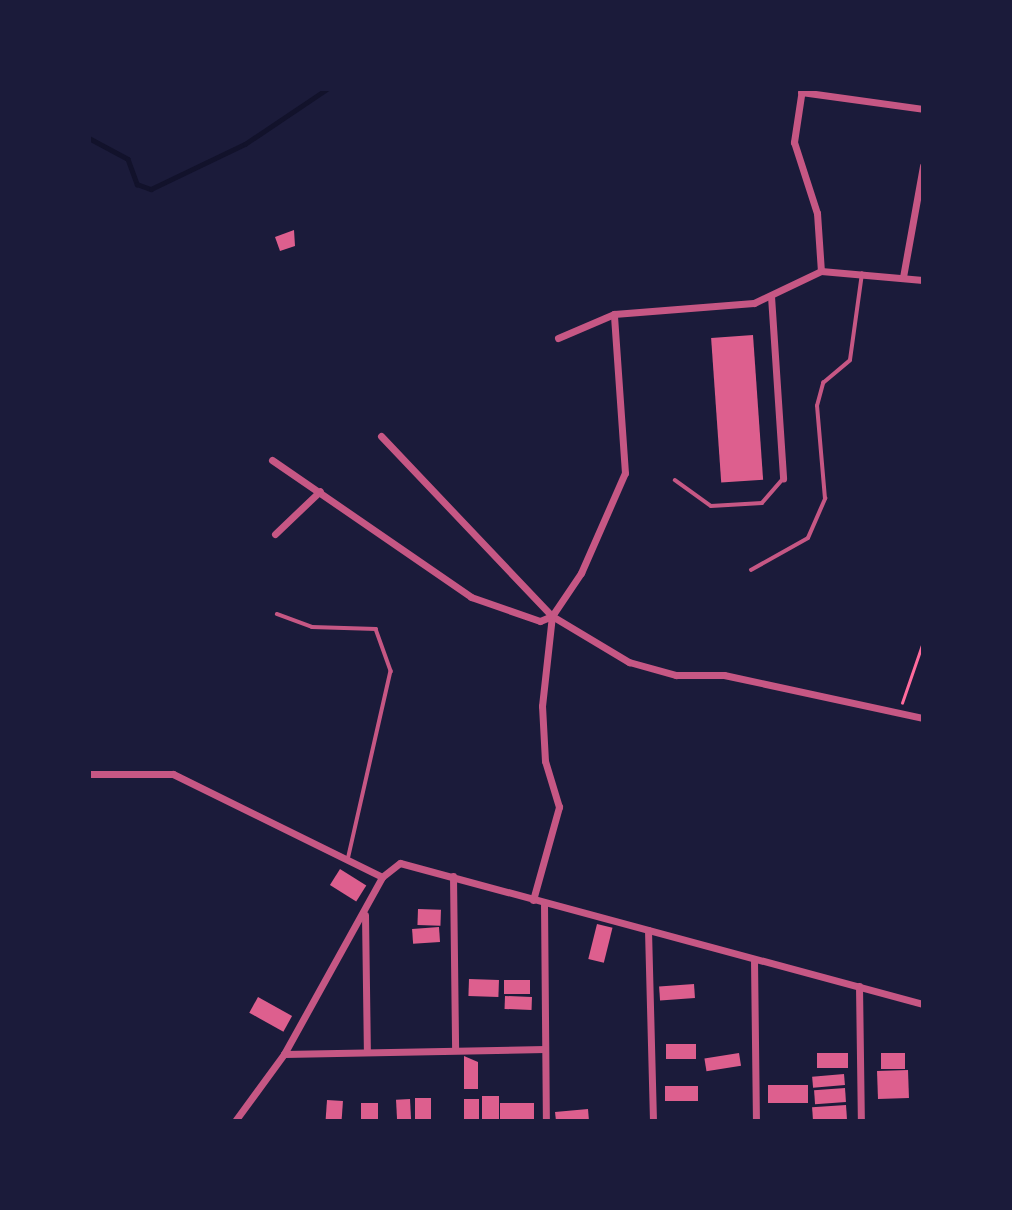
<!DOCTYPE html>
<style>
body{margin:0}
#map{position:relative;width:1012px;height:1210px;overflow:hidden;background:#1b1b3a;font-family:"Zilla Slab",serif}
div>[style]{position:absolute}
.stream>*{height:4.5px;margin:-2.25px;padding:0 2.25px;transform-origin:2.25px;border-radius:2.25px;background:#12122b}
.building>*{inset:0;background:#dd5f8e;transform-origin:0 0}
.path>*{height:2.5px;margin:-1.25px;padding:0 1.25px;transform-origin:1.25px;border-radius:1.25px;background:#ff6b9d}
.service>*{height:3.5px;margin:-1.75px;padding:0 1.75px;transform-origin:1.75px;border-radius:1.75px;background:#c65784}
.minor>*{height:7px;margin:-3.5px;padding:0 3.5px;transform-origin:3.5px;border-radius:3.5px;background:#c65784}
span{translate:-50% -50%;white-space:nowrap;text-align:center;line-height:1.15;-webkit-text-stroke:7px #1b1b3a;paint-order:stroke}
.frame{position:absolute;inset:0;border:91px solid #1b1b3a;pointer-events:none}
</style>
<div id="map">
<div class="stream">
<i style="left:89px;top:138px;width:44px;rotate:28.3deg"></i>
<i style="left:128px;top:159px;width:27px;rotate:70deg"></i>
<i style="left:137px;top:184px;width:15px;rotate:20deg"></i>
<i style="left:151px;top:189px;width:104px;rotate:-25.6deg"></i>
<i style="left:245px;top:144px;width:99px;rotate:-33.9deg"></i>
</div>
<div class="building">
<i style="clip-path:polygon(294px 230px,295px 246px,280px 251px,275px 237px)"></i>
<i style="left:753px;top:335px;width:145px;height:42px;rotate:86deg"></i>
<i style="left:340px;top:869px;width:31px;height:19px;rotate:32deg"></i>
<i style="left:418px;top:909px;width:23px;height:16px;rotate:2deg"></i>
<i style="left:597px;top:924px;width:16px;height:36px;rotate:14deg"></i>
<i style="left:439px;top:927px;width:15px;height:27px;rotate:86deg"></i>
<i style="left:469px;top:979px;width:30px;height:17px;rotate:2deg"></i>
<i style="left:530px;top:980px;width:14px;height:26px;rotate:90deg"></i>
<i style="left:694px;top:984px;width:14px;height:35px;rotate:86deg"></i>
<i style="left:505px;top:996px;width:27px;height:13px;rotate:2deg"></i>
<i style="left:258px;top:997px;width:39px;height:18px;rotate:29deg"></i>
<i style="left:696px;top:1044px;width:15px;height:30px;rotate:90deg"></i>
<i style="left:739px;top:1053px;width:13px;height:35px;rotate:81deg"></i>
<i style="left:848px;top:1053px;width:15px;height:31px;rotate:90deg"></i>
<i style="left:881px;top:1053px;width:24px;height:16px"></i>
<i style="clip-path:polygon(464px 1056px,478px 1062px,478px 1089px,464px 1089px)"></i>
<i style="left:908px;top:1070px;width:28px;height:31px;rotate:88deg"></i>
<i style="left:844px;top:1074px;width:11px;height:32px;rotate:85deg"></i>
<i style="left:808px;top:1085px;width:18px;height:40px;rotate:90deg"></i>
<i style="left:665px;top:1086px;width:33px;height:15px"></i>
<i style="left:845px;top:1088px;width:14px;height:31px;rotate:86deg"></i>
<i style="left:482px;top:1096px;width:17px;height:25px"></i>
<i style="left:415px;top:1098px;width:16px;height:23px"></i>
<i style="left:410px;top:1099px;width:22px;height:14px;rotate:87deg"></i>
<i style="left:464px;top:1099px;width:15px;height:22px"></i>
<i style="left:327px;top:1100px;width:16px;height:21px;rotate:4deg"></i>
<i style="left:361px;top:1103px;width:17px;height:18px"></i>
<i style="left:534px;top:1103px;width:18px;height:34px;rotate:90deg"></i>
<i style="left:846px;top:1105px;width:15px;height:34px;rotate:86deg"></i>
<i style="clip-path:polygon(588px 1109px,589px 1121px,556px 1121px,555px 1112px)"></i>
</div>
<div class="path">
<i style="left:902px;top:703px;width:65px;rotate:-71deg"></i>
</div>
<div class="service">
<i style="left:675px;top:480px;width:44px;rotate:35.8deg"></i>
<i style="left:711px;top:506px;width:51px;rotate:-3.4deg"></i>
<i style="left:762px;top:503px;width:32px;rotate:-49deg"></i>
<i style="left:751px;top:570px;width:65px;rotate:-29.3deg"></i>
<i style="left:808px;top:538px;width:43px;rotate:-66.4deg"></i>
<i style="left:825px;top:499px;width:93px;rotate:-94.9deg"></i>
<i style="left:817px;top:406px;width:24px;rotate:-75deg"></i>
<i style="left:823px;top:383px;width:35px;rotate:-40deg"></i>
<i style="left:850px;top:360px;width:87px;rotate:-82.1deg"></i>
<i style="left:277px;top:614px;width:37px;rotate:20deg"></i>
<i style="left:312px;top:627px;width:64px;rotate:1.8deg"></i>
<i style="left:376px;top:629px;width:45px;rotate:70.3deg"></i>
<i style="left:391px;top:671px;width:194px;rotate:102.8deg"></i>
</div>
<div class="minor">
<i style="left:802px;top:89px;width:54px;rotate:98.6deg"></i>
<i style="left:794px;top:142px;width:75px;rotate:72.1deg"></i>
<i style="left:817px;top:213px;width:58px;rotate:86.1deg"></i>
<i style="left:801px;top:92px;width:123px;rotate:7.9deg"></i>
<i style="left:903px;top:277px;width:113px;rotate:-79.8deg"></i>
<i style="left:771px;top:296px;width:183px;rotate:86.2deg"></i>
<i style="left:558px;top:338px;width:61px;rotate:-23.2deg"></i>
<i style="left:614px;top:314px;width:140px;rotate:-4.5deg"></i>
<i style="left:754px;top:303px;width:74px;rotate:-25.5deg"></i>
<i style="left:821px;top:271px;width:102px;rotate:5deg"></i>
<i style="left:381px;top:436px;width:248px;rotate:46.5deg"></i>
<i style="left:272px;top:460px;width:242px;rotate:34.5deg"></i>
<i style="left:471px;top:597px;width:73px;rotate:19.2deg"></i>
<i style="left:540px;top:621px;width:13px;rotate:-23deg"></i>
<i style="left:552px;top:616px;width:90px;rotate:30.9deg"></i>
<i style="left:629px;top:662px;width:49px;rotate:15.5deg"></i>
<i style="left:676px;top:675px;width:48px"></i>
<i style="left:724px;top:675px;width:204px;rotate:12.2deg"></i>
<i style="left:275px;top:534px;width:62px;rotate:-43.7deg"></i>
<i style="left:89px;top:774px;width:84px"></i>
<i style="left:173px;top:774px;width:233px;rotate:26.2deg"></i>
<i style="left:453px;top:876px;width:174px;rotate:89.3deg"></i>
<i style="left:533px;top:900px;width:97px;rotate:-74.4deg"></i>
<i style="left:559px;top:807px;width:48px;rotate:-106.9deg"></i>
<i style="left:545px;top:761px;width:55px;rotate:-93.1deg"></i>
<i style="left:542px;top:706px;width:91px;rotate:-83.7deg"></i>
<i style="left:552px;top:616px;width:52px;rotate:-56deg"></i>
<i style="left:581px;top:573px;width:109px;rotate:-66.3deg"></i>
<i style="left:625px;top:473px;width:159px;rotate:-94deg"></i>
<i style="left:544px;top:903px;width:218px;rotate:89.5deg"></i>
<i style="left:365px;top:915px;width:135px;rotate:89.2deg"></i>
<i style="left:648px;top:930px;width:191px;rotate:88.5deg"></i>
<i style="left:754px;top:960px;width:161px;rotate:89.3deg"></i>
<i style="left:859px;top:986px;width:135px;rotate:89.2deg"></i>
<i style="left:284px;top:1054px;width:261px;rotate:-1.1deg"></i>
<i style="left:235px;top:1121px;width:83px;rotate:-53.8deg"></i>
<i style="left:284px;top:1054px;width:202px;rotate:-61deg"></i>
<i style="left:382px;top:877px;width:23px;rotate:-38deg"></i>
<i style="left:400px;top:863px;width:542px;rotate:15.09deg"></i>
</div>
<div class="frame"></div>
</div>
